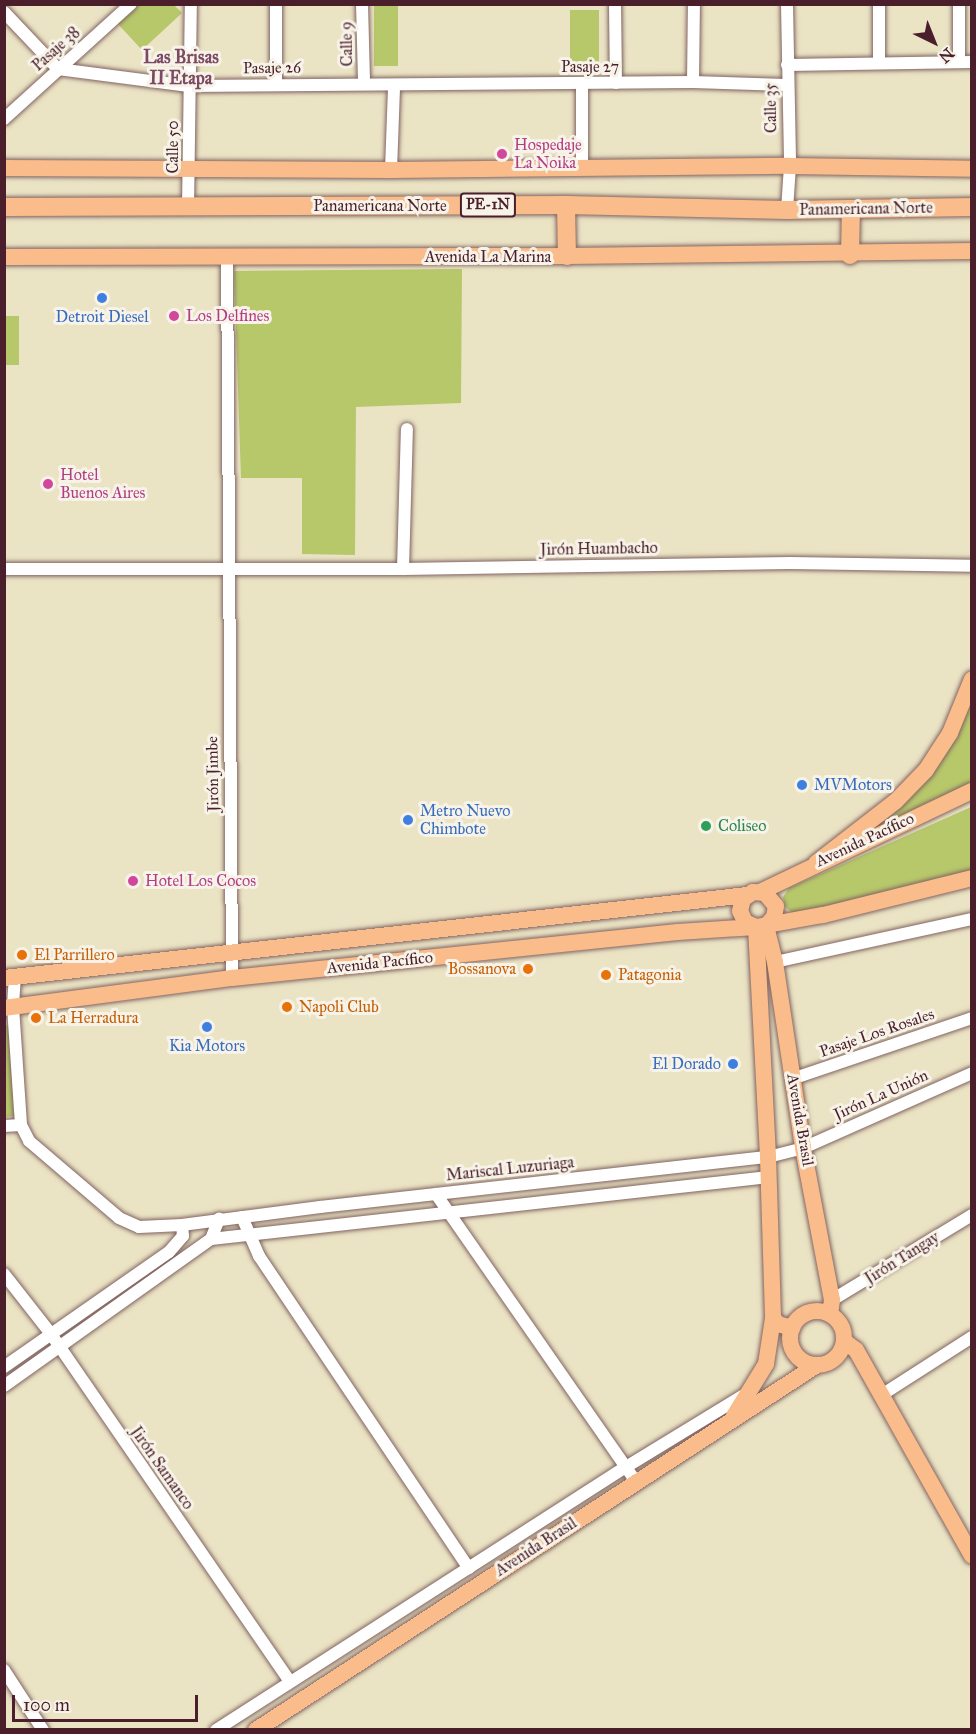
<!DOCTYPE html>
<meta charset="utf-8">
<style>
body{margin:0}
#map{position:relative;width:976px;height:1734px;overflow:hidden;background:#eae3c4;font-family:"IM FELL Great Primer",serif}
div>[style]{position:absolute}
.green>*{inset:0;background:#b7c86b;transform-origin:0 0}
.roads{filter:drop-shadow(0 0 2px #826461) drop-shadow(0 0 2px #826461)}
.minor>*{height:12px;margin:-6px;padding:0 6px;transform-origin:6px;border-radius:6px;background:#fff}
.major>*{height:16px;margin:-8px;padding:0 8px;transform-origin:8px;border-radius:8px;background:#f9bc8a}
.major>.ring{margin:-8px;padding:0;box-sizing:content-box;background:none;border:16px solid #f9bc8a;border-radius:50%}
.highway>*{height:18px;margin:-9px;padding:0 9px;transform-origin:9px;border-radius:9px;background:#f9bc8a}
.dots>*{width:16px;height:16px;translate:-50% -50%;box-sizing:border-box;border:3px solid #f7f3e8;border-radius:50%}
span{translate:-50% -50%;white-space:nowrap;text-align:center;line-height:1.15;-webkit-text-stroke:6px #f7f3e8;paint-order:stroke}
.shield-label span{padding:2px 4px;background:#f7f3e8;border:2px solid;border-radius:4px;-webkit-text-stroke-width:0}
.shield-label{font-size:15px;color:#4a1f2b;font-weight:700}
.street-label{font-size:16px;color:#4a1f2b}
.hotel-label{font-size:16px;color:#b23c85}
.left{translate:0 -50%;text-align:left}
.shop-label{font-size:16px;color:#366cbe}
.right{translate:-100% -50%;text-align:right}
.leisure-label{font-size:16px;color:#27864d}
.food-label{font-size:16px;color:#c56008}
.neighbourhood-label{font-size:18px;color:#7c4b63;font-weight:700}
.frame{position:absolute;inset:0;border:6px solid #4a1f2b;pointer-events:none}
.north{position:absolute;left:904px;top:12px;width:60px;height:60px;-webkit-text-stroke:4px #f7f3e8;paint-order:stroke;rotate:137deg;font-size:16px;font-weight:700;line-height:24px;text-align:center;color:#4a1f2b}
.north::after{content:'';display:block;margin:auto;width:21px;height:27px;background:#4a1f2b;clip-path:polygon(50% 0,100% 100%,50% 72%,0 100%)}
.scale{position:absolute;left:12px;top:1695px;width:186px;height:27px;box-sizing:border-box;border:3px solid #4a1f2b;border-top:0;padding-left:8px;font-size:18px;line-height:21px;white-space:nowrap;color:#4a1f2b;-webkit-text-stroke:4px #f7f3e8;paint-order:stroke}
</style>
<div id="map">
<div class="green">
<i style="clip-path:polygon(137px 5px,174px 5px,182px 13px,142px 50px,117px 23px)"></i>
<i style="left:374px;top:5px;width:24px;height:61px"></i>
<i style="left:570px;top:10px;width:29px;height:58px"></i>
<i style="clip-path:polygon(462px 269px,461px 403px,356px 407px,355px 555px,302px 554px,302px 478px,241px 478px,234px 271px)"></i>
<i style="left:5px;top:316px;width:14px;height:49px"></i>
<i style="clip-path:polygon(971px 694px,971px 783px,877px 827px,877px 825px)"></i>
<i style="clip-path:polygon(971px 807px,971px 873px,794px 914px,785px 907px,783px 897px,789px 888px)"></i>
<i style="clip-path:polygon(9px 1025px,19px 1115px,5px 1117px,4px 1026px)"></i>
</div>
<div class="roads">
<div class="minor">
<i style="left:276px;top:4px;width:81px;rotate:90deg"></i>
<i style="left:362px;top:4px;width:79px;rotate:88.5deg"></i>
<i style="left:615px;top:4px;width:79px;rotate:89.3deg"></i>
<i style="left:787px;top:4px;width:162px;rotate:88.9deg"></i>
<i style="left:790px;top:166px;width:44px;rotate:93.9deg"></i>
<i style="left:959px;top:4px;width:58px;rotate:90deg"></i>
<i style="left:4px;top:12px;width:79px;rotate:46.5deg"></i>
<i style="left:58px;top:69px;width:132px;rotate:7.4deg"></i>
<i style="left:189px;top:86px;width:504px;rotate:-0.45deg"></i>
<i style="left:693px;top:82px;width:93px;rotate:1.8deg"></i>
<i style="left:879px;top:62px;width:58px;rotate:-90deg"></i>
<i style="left:787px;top:65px;width:185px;rotate:-0.9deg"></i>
<i style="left:693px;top:82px;width:78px;rotate:-89.3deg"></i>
<i style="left:4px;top:119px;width:171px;rotate:-42.2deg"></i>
<i style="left:582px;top:167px;width:83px;rotate:-90deg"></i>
<i style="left:391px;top:170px;width:83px;rotate:-87.9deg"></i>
<i style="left:188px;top:208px;width:204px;rotate:-89.2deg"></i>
<i style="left:227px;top:258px;width:720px;rotate:89.6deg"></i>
<i style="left:4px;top:569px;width:399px"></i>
<i style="left:403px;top:569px;width:387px;rotate:-0.9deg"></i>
<i style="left:790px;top:563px;width:182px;rotate:0.9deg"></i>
<i style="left:403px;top:569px;width:140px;rotate:-88.4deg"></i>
<i style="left:775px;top:962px;width:202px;rotate:-12.3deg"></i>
<i style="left:15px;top:976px;width:31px;rotate:94deg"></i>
<i style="left:13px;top:1007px;width:118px;rotate:86.1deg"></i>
<i style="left:21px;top:1125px;width:18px;rotate:63deg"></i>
<i style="left:29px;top:1141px;width:118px;rotate:40.5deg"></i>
<i style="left:119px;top:1218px;width:22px;rotate:24deg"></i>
<i style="left:139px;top:1227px;width:43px;rotate:-2.7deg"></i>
<i style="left:792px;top:1079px;width:190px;rotate:-18.7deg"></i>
<i style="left:4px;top:1126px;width:17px;rotate:-3deg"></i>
<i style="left:436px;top:1194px;width:351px;rotate:55.2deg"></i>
<i style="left:242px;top:1217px;width:43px;rotate:66.4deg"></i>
<i style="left:259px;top:1256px;width:376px;rotate:56.1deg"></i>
<i style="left:211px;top:1239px;width:561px;rotate:-6.34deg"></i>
<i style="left:4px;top:1274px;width:76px;rotate:51.9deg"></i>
<i style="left:51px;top:1334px;width:422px;rotate:55.5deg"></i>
<i style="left:832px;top:1300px;width:164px;rotate:-31.3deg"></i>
<i style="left:4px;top:1367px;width:201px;rotate:-34.9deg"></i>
<i style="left:169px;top:1252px;width:21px;rotate:-49deg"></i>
<i style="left:183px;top:1236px;width:11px;rotate:-95deg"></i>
<i style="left:182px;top:1225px;width:139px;rotate:-7.4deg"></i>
<i style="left:320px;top:1207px;width:451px;rotate:-6.4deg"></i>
<i style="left:768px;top:1157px;width:36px;rotate:-14deg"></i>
<i style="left:803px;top:1148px;width:185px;rotate:-23.9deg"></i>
<i style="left:4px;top:1386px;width:254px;rotate:-35.4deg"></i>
<i style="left:211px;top:1239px;width:22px;rotate:-68deg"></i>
<i style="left:880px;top:1396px;width:109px;rotate:-32.7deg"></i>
<i style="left:4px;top:1670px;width:72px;rotate:57deg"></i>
<i style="left:216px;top:1730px;width:487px;rotate:-32.7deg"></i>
<i style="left:626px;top:1467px;width:142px;rotate:-31.4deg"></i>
</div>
<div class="major">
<i style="left:4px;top:168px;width:387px;rotate:0.3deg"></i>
<i style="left:391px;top:170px;width:399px;rotate:-0.6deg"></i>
<i style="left:790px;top:166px;width:182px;rotate:0.9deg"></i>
<i style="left:4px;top:257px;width:563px;rotate:-0.1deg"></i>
<i style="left:567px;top:256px;width:405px;rotate:-0.7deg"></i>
<i style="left:816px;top:863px;width:101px;rotate:-37.8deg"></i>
<i style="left:896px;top:801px;width:43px;rotate:-45.9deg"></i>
<i style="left:926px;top:770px;width:44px;rotate:-57deg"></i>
<i style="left:950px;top:733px;width:58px;rotate:-67.8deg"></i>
<i style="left:760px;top:892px;width:235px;rotate:-25.5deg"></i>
<i style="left:766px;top:926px;width:37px;rotate:76deg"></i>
<i style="left:775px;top:962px;width:188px;rotate:81.4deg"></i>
<i style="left:803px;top:1148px;width:155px;rotate:79.2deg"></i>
<i style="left:832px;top:1300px;width:14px;rotate:98deg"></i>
<i style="left:756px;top:927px;width:230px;rotate:87deg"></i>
<i style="left:768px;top:1157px;width:161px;rotate:88.2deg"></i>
<i style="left:773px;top:1318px;width:8px;rotate:50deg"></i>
<i style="left:778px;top:1324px;width:15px;rotate:16deg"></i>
<i style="left:756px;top:927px;width:12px;rotate:-156deg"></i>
<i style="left:745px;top:922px;width:12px;rotate:-114deg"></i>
<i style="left:740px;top:911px;width:12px;rotate:-76deg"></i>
<i style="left:743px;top:899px;width:12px;rotate:-35deg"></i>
<i style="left:753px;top:892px;width:12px;rotate:5deg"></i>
<i style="left:765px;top:893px;width:17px;rotate:50deg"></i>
<i style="left:776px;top:906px;width:11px;rotate:100deg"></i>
<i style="left:774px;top:917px;width:12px;rotate:132deg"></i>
<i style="left:4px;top:978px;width:749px;rotate:-6.37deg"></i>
<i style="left:4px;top:1008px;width:230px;rotate:-7.5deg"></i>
<i style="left:232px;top:978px;width:448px;rotate:-5.9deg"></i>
<i style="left:678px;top:932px;width:78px;rotate:-3.7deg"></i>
<i style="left:756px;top:927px;width:68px;rotate:-10.2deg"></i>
<i style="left:823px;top:915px;width:154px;rotate:-13.9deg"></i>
<i class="ring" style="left:790px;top:1311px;width:38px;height:38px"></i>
<i style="left:844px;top:1341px;width:15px;rotate:37deg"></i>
<i style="left:856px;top:1350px;width:236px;rotate:60.6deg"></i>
<i style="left:734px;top:1416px;width:61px;rotate:-58.4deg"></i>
<i style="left:766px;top:1364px;width:47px;rotate:-81.3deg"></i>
<i style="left:256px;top:1730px;width:669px;rotate:-33.05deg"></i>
</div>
<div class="highway">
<i style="left:566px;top:205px;width:51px;rotate:88.9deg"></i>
<i style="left:4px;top:207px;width:562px;rotate:-0.2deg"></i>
<i style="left:566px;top:205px;width:221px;rotate:1.3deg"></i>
<i style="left:787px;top:210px;width:185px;rotate:-0.9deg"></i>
<i style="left:850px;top:255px;width:46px;rotate:-88.8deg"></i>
</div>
</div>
<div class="dots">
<i style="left:502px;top:154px;background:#d1479c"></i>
<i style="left:102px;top:298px;background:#3f7fe0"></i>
<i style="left:174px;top:316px;background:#d1479c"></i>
<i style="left:48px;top:484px;background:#d1479c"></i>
<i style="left:802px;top:785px;background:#3f7fe0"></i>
<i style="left:408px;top:820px;background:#3f7fe0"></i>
<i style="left:706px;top:826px;background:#2e9e5b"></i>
<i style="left:133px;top:881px;background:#d1479c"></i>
<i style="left:22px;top:955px;background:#e8710a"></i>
<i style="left:528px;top:969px;background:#e8710a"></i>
<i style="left:606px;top:975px;background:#e8710a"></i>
<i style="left:287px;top:1007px;background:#e8710a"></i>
<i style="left:36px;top:1018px;background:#e8710a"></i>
<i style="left:207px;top:1027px;background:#3f7fe0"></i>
<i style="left:733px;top:1064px;background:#3f7fe0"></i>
</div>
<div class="shield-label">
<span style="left:488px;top:205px">PE-1N</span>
</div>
<div class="street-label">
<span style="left:347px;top:44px;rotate:-91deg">Calle 9</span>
<span style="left:56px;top:49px;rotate:-42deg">Pasaje 38</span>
<span style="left:590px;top:67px">Pasaje 27</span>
<span style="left:272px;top:68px;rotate:-1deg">Pasaje 26</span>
<span style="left:771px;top:108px;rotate:-91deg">Calle 35</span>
<span style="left:173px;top:147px;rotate:-90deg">Calle 50</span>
<span style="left:380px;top:206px">Panamericana Norte</span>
<span style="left:866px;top:209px;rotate:-1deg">Panamericana Norte</span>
<span style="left:488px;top:257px">Avenida La Marina</span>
<span style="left:599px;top:549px;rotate:-1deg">Jirón Huambacho</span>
<span style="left:213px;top:774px;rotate:-91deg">Jirón Jimbe</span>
<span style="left:865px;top:840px;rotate:-25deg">Avenida Pacífico</span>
<span style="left:380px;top:963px;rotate:-6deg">Avenida Pacífico</span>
<span style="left:877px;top:1033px;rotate:-19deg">Pasaje Los Rosales</span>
<span style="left:881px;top:1095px;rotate:-24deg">Jirón La Unión</span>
<span style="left:800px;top:1120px;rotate:80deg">Avenida Brasil</span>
<span style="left:510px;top:1169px;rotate:-6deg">Mariscal Luzuriaga</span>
<span style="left:902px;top:1258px;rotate:-32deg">Jirón Tangay</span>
<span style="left:162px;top:1468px;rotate:55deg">Jirón Samanco</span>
<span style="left:536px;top:1547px;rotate:-33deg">Avenida Brasil</span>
</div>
<div class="hotel-label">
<span class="left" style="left:514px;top:154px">Hospedaje<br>La Noika</span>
<span class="left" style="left:186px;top:316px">Los Delfines</span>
<span class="left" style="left:60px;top:484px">Hotel<br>Buenos Aires</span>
<span class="left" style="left:145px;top:881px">Hotel Los Cocos</span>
</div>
<div class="shop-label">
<span style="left:102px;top:317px">Detroit Diesel</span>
<span class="left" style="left:814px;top:785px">MVMotors</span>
<span class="left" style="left:420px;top:820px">Metro Nuevo<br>Chimbote</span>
<span style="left:207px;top:1046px">Kia Motors</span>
<span class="right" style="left:721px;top:1064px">El Dorado</span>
</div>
<div class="leisure-label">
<span class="left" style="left:718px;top:826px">Coliseo</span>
</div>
<div class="food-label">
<span class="left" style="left:34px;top:955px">El Parrillero</span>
<span class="right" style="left:516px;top:969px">Bossanova</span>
<span class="left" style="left:618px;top:975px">Patagonia</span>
<span class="left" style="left:299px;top:1007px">Napoli Club</span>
<span class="left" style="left:48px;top:1018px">La Herradura</span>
</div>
<div class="neighbourhood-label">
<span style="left:181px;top:68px">Las Brisas<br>II Etapa</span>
</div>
<div class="frame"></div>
<div class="north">N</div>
<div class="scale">100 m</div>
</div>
